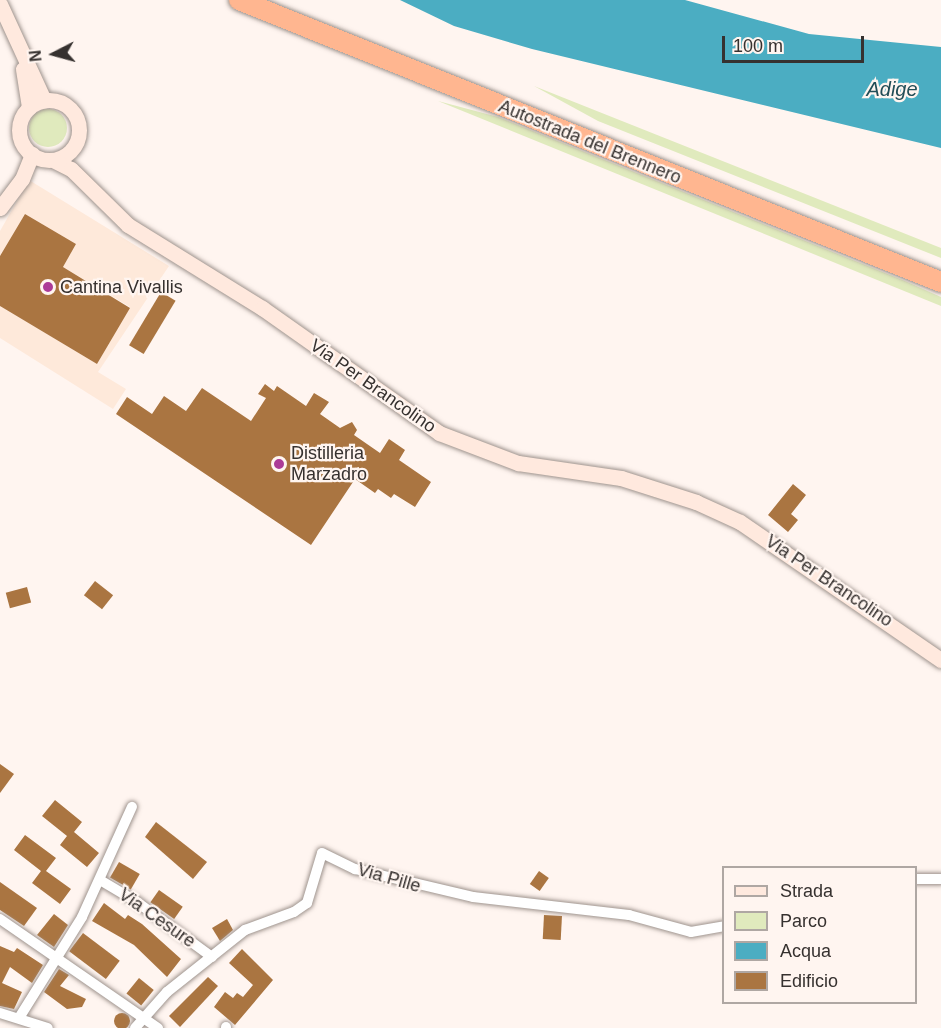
<!DOCTYPE html>
<style>
body{margin:0}
#map{position:relative;width:941px;height:1028px;overflow:hidden;background:#fff5f0;font-family:Arial,sans-serif}
div>[style]{position:absolute}
.industrial>*{inset:0;background:#fee9da}
.green>*{inset:0;background:#e0eabd}
.round{border-radius:50%}
.water>*{inset:0;background:#4badc2}
.building>*{inset:0;background:#aa7541;transform-origin:0 0}
.roads{filter:drop-shadow(0 0 2px #9f948e) drop-shadow(0 0 2px #9f948e)}
.street>*{height:10px;margin:-5px;padding:0 5px;transform-origin:5px;border-radius:5px;background:#fff}
.secondary>*{height:15px;margin:-7.5px;padding:0 7.5px;transform-origin:7.5px;border-radius:7.5px;background:#ffe9de}
.secondary>.ring{margin:-7.5px;padding:0;box-sizing:content-box;background:none;border:15px solid #ffe9de;border-radius:50%}
.highway>*{height:20px;margin:-10px;padding:0 10px;transform-origin:10px;border-radius:10px;background:#ffb690}
.dots>*{width:16px;height:16px;translate:-50% -50%;box-sizing:border-box;border:3px solid #fff5f0;border-radius:50%}
span{translate:-50% -50%;white-space:nowrap;text-align:center;line-height:1.15;-webkit-text-stroke:4.5px #fff5f0;paint-order:stroke}
.street-label{font-size:18px;color:#36312f}
.poi-label{font-size:18px;color:#36312f}
.left{translate:0 -50%;text-align:left}
.water-label{font-size:20px;color:#224d57;font-style:italic}
.legend{position:absolute;left:722px;top:866px;width:195px;height:138px;box-sizing:border-box;background:#fff5f0;border:2px solid #afa7a3;margin:0;padding:8px 10px;list-style:none;font-size:18px;color:#36312f}
.legend li{display:flex;align-items:center;gap:12px;height:30px}
.legend b{width:30px;border:2px solid #afa7a3}
.north{position:absolute;left:24px;top:24px;width:60px;height:60px;-webkit-text-stroke:4px #fff5f0;paint-order:stroke;rotate:264deg;font-size:16px;font-weight:700;line-height:24px;text-align:center;color:#36312f}
.north::after{content:'';display:block;margin:auto;width:21px;height:27px;background:#36312f;clip-path:polygon(50% 0,100% 100%,50% 72%,0 100%)}
.scale{position:absolute;left:722px;top:36px;width:142px;height:27px;box-sizing:border-box;border:3px solid #36312f;border-top:0;padding-left:8px;font-size:18px;line-height:21px;white-space:nowrap;color:#36312f;-webkit-text-stroke:4px #fff5f0;paint-order:stroke}
</style>
<div id="map">
<div class="industrial">
<i style="clip-path:polygon(29px 180px,169px 266px,98px 372px,126px 389px,113px 409px,0 338px,0 306px,97px 364px,130px 307px,63px 267px,76px 244px,25px 214px,0 256px,0 231px)"></i>
</div>
<div class="green">
<i style="clip-path:polygon(534px 86px,941px 248px,941px 258px,598px 121px)"></i>
<i style="clip-path:polygon(438px 101px,498px 117px,905px 281px,941px 297px,941px 306px)"></i>
<i class="round" style="left:29px;top:109px;width:38px;height:38px"></i>
</div>
<div class="water">
<i style="clip-path:polygon(400px 0,685px 0,809px 34px,941px 47px,941px 148px,532px 49px,454px 26px)"></i>
</div>
<div class="building">
<i style="clip-path:polygon(25px 214px,76px 244px,63px 267px,130px 308px,97px 364px,0 306px,0 256px)"></i>
<i style="left:161px;top:292px;width:17px;height:62px;rotate:31deg"></i>
<i style="clip-path:polygon(265px 384px,274px 391px,277px 386px,306px 406px,314px 393px,329px 402px,320px 414px,340px 428px,352px 422px,357px 430px,354px 435px,380px 453px,389px 439px,405px 450px,399px 460px,431px 482px,415px 507px,394px 494px,391px 498px,378px 489px,375px 493px,355px 479px,311px 545px,116px 414px,127px 397px,152px 414px,164px 396px,186px 411px,202px 388px,251px 421px,266px 398px,258px 394px)"></i>
<i style="clip-path:polygon(793px 484px,806px 495px,791px 514px,798px 520px,788px 532px,768px 515px)"></i>
<i style="left:95px;top:581px;width:23px;height:18px;rotate:38deg"></i>
<i style="left:27px;top:587px;width:16px;height:22px;rotate:75deg"></i>
<i style="clip-path:polygon(0 764px,14px 774px,0 793px)"></i>
<i style="clip-path:polygon(55px 800px,82px 822px,74px 832px,99px 853px,87px 867px,60px 845px,67px 836px,42px 816px)"></i>
<i style="clip-path:polygon(156px 822px,207px 862px,193px 879px,145px 837px)"></i>
<i style="clip-path:polygon(25px 835px,56px 858px,46px 871px,71px 889px,60px 904px,32px 883px,41px 871px,14px 850px)"></i>
<i style="left:119px;top:862px;width:24px;height:18px;rotate:30deg"></i>
<i style="left:539px;top:871px;width:12px;height:16px;rotate:35deg"></i>
<i style="clip-path:polygon(0 882px,37px 908px,24px 926px,0 910px)"></i>
<i style="left:159px;top:890px;width:29px;height:15px;rotate:35deg"></i>
<i style="clip-path:polygon(104px 903px,125px 919px,128px 915px,142px 924px,181px 959px,167px 977px,134px 945px,92px 921px)"></i>
<i style="clip-path:polygon(54px 914px,68px 925px,54px 947px,37px 935px)"></i>
<i style="left:544px;top:915px;width:18px;height:24px;rotate:3deg"></i>
<i style="clip-path:polygon(227px 919px,233px 930px,220px 941px,212px 928px)"></i>
<i style="left:83px;top:933px;width:46px;height:23px;rotate:37deg"></i>
<i style="clip-path:polygon(0 946px,14px 952px,17px 948px,43px 965px,32px 983px,10px 967px,2px 983px,22px 992px,14px 1009px,0 1006px)"></i>
<i style="clip-path:polygon(242px 949px,273px 980px,235px 1025px,214px 1007px,225px 992px,233px 998px,237px 993px,243px 997px,253px 985px,229px 963px)"></i>
<i style="clip-path:polygon(59px 969px,69px 975px,60px 986px,86px 999px,82px 1007px,67px 1009px,44px 992px)"></i>
<i style="clip-path:polygon(208px 977px,218px 986px,180px 1027px,169px 1016px)"></i>
<i style="left:139px;top:978px;width:19px;height:20px;rotate:39deg"></i>
<i class="round" style="left:114px;top:1013px;width:16px;height:16px"></i>
</div>
<div class="roads">
<div class="street">
<i style="left:916px;top:879px;width:25px"></i>
<i style="left:100px;top:880px;width:43px;rotate:30.7deg"></i>
<i style="left:137px;top:902px;width:93px;rotate:36.3deg"></i>
<i style="left:0;top:919px;width:192px;rotate:34.6deg"></i>
<i style="left:0;top:1013px;width:50px;rotate:17.4deg"></i>
<i style="left:19px;top:1018px;width:119px;rotate:-58deg"></i>
<i style="left:82px;top:917px;width:121px;rotate:-65.6deg"></i>
<i style="left:226px;top:1027px;width:1px;rotate:90deg"></i>
<i style="left:135px;top:1028px;width:48px;rotate:-48.4deg"></i>
<i style="left:167px;top:992px;width:100px;rotate:-38.5deg"></i>
<i style="left:245px;top:930px;width:52px;rotate:-20.2deg"></i>
<i style="left:294px;top:912px;width:16px;rotate:-35deg"></i>
<i style="left:307px;top:903px;width:52px;rotate:-73.3deg"></i>
<i style="left:322px;top:853px;width:37px;rotate:26deg"></i>
<i style="left:355px;top:869px;width:121px;rotate:13.3deg"></i>
<i style="left:473px;top:897px;width:157px;rotate:6.6deg"></i>
<i style="left:629px;top:915px;width:64px;rotate:15.3deg"></i>
<i style="left:691px;top:932px;width:34px;rotate:-10deg"></i>
</div>
<div class="secondary">
<i style="left:0;top:4px;width:106px;rotate:65.4deg"></i>
<i style="left:23px;top:69px;width:39px;rotate:81deg"></i>
<i class="ring" style="left:19px;top:100px;width:45px;height:45px"></i>
<i style="left:53px;top:160px;width:20px;rotate:27deg"></i>
<i style="left:71px;top:169px;width:80px;rotate:44.5deg"></i>
<i style="left:128px;top:225px;width:158px;rotate:31.8deg"></i>
<i style="left:262px;top:308px;width:217px;rotate:35.2deg"></i>
<i style="left:439px;top:433px;width:85px;rotate:20.8deg"></i>
<i style="left:518px;top:463px;width:104px;rotate:8.3deg"></i>
<i style="left:621px;top:478px;width:79px;rotate:17.7deg"></i>
<i style="left:696px;top:502px;width:48px;rotate:24.4deg"></i>
<i style="left:740px;top:522px;width:244px;rotate:34.5deg"></i>
<i style="left:0;top:208px;width:36px;rotate:-53deg"></i>
<i style="left:22px;top:179px;width:27px;rotate:-68deg"></i>
</div>
<div class="highway">
<i style="left:239px;top:0;width:757px;rotate:21.89deg"></i>
</div>
</div>
<div class="dots">
<i style="left:48px;top:287px;background:#ac3b97"></i>
<i style="left:279px;top:464px;background:#ac3b97"></i>
</div>
<div class="street-label">
<span style="left:590px;top:142px;rotate:22deg">Autostrada del Brennero</span>
<span style="left:373px;top:386px;rotate:35deg">Via Per Brancolino</span>
<span style="left:829px;top:581px;rotate:34deg">Via Per Brancolino</span>
<span style="left:389px;top:878px;rotate:16deg">Via Pille</span>
<span style="left:157px;top:918px;rotate:35deg">Via Cesure</span>
</div>
<div class="poi-label">
<span class="left" style="left:60px;top:287px">Cantina Vivallis</span>
<span class="left" style="left:291px;top:464px">Distilleria<br>Marzadro</span>
</div>
<div class="water-label">
<span style="left:892px;top:89px">Adige</span>
</div>
<ul class="legend">
<li><b style="height:8px;background:#ffe9de"></b>Strada</li>
<li><b style="height:16px;background:#e0eabd"></b>Parco</li>
<li><b style="height:16px;background:#4badc2"></b>Acqua</li>
<li><b style="height:16px;background:#aa7541"></b>Edificio</li>
</ul>
<div class="north">N</div>
<div class="scale">100 m</div>
</div>
